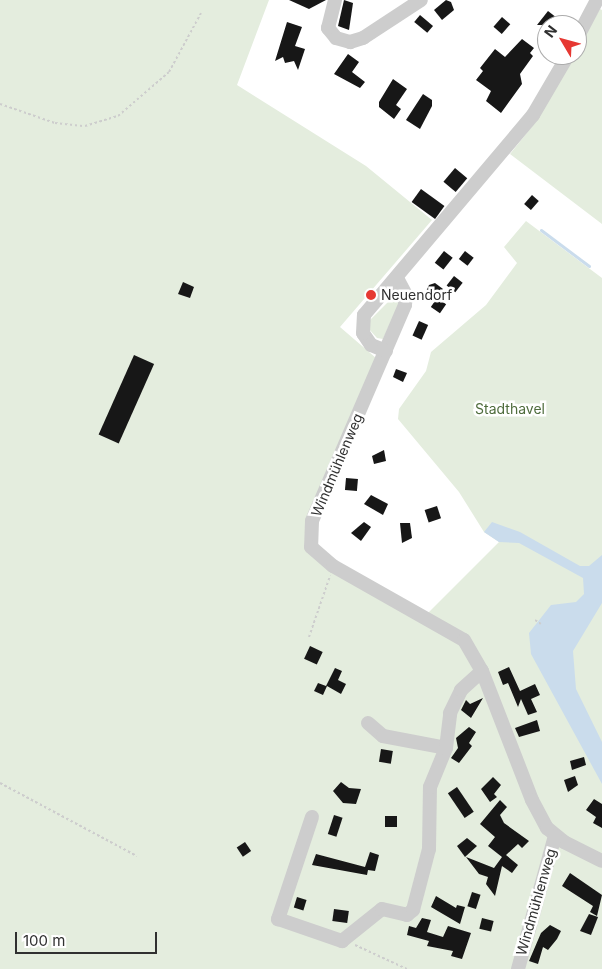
<!DOCTYPE html>
<meta charset="utf-8">
<style>
body{margin:0}
#map{position:relative;width:602px;height:969px;overflow:hidden;background:#fff;font-family:Inter,sans-serif}
div>[style]{position:absolute}
.green>*{inset:0;background:#e4edde}
.water>*{inset:0;background:#cadcec}
.stream>*{height:3px;margin:-1.5px;padding:0 1.5px;transform-origin:1.5px;border-radius:1.5px;background:#cadcec}
.building>*{inset:0;background:#171717;transform-origin:0 0}
.path>*{height:2px;margin-top:-1px;transform-origin:0;background:repeating-linear-gradient(90deg,#cdcdcd 0 2.5px,transparent 0 5px)}
.minor>*{height:14px;margin:-7px;padding:0 7px;transform-origin:7px;border-radius:7px;background:#cdcdcd}
.dots>*{width:14px;height:14px;translate:-50% -50%;box-sizing:border-box;border:2px solid #fff;border-radius:50%}
span{translate:-50% -50%;white-space:nowrap;text-align:center;line-height:1.15;-webkit-text-stroke:5px #fff;paint-order:stroke}
.poi-label{font-size:14px;color:#303030}
.left{translate:0 -50%;text-align:left}
.park-label{font-size:14px;color:#4e6c3c}
.street-label{font-size:14px;color:#303030}
.north{position:absolute;left:537px;top:15px;width:50px;height:50px;box-sizing:border-box;background:#fff;border:1px solid #acacac;border-radius:50%;rotate:307deg;font-size:14px;font-weight:700;line-height:20px;text-align:center;color:#303030}
.north::after{content:'';display:block;margin:auto;width:18px;height:22px;background:#e63832;clip-path:polygon(50% 0,100% 100%,50% 72%,0 100%)}
.scale{position:absolute;left:15px;top:932px;width:142px;height:22px;box-sizing:border-box;border:2px solid #303030;border-top:0;padding-left:6px;font-size:15px;line-height:18px;white-space:nowrap;color:#303030;-webkit-text-stroke:4px #fff;paint-order:stroke}
</style>
<div id="map">
<div class="green">
<i style="clip-path:polygon(0 0,269px 0,237px 85px,366px 166px,432px 220px,340px 327px,376px 358px,306px 540px,422px 619px,499px 542px,484px 532px,459px 492px,398px 419px,399px 409px,426px 371px,431px 352px,486px 305px,517px 263px,504px 247px,526px 221px,602px 278px,602px 969px,0 969px)"></i>
<i style="clip-path:polygon(600px 9px,602px 10px,602px 224px,510px 154px,538px 119px)"></i>
<i style="clip-path:polygon(390px 294px,401px 299px,383px 339px,377px 338px,368px 328px,369px 321px,393px 297px)"></i>
</div>
<div class="water">
<i style="clip-path:polygon(492px 522px,520px 532px,580px 566px,589px 566px,602px 555px,602px 603px,573px 651px,576px 689px,602px 742px,602px 784px,531px 654px,529px 633px,551px 605px,576px 602px,584px 594px,583px 578px,519px 543px,499px 542px,484px 532px)"></i>
</div>
<div class="stream">
<i style="left:541px;top:230px;width:60px;rotate:36.9deg"></i>
</div>
<div class="building">
<i style="clip-path:polygon(289px 0,326px 0,309px 9px)"></i>
<i style="clip-path:polygon(344px 0,353px 3px,349px 30px,338px 26px)"></i>
<i style="clip-path:polygon(446px 0,451px 2px,454px 10px,442px 20px,434px 10px)"></i>
<i style="clip-path:polygon(548px 11px,566px 25px,537px 25px)"></i>
<i style="left:420px;top:15px;width:17px;height:9px;rotate:40deg"></i>
<i style="left:502px;top:17px;width:11px;height:13px;rotate:41deg"></i>
<i style="clip-path:polygon(287px 22px,302px 27px,295px 46px,305px 49px,298px 70px,294px 61px,285px 63px,283px 57px,275px 61px)"></i>
<i style="clip-path:polygon(522px 39px,534px 48px,530px 53px,533px 56px,520px 74px,522px 84px,501px 113px,486px 101px,491px 91px,476px 80px,483px 71px,480px 68px,495px 49px,505px 57px)"></i>
<i style="clip-path:polygon(348px 54px,359px 62px,352px 72px,365px 82px,360px 88px,334px 74px)"></i>
<i style="clip-path:polygon(393px 79px,407px 89px,396px 105px,401px 109px,394px 119px,379px 107px,379px 102px)"></i>
<i style="clip-path:polygon(423px 94px,432px 100px,432px 106px,420px 129px,406px 120px)"></i>
<i style="left:455px;top:168px;width:16px;height:18px;rotate:40deg"></i>
<i style="left:421px;top:189px;width:29px;height:16px;rotate:36deg"></i>
<i style="left:532px;top:195px;width:9px;height:12px;rotate:41deg"></i>
<i style="left:444px;top:251px;width:11px;height:15px;rotate:38deg"></i>
<i style="left:465px;top:251px;width:11px;height:10px;rotate:38deg"></i>
<i style="left:454px;top:276px;width:11px;height:12px;rotate:38deg"></i>
<i style="clip-path:polygon(183px 282px,194px 287px,190px 298px,178px 294px)"></i>
<i style="clip-path:polygon(435px 283px,443px 289px,436px 298px,425px 294px,429px 285px)"></i>
<i style="left:437px;top:298px;width:11px;height:11px;rotate:34deg"></i>
<i style="left:419px;top:321px;width:10px;height:16px;rotate:24deg"></i>
<i style="left:134px;top:355px;width:22px;height:87px;rotate:24deg"></i>
<i style="clip-path:polygon(396px 369px,407px 373px,403px 382px,393px 377px)"></i>
<i style="clip-path:polygon(384px 450px,386px 461px,374px 464px,372px 456px)"></i>
<i style="left:346px;top:478px;width:12px;height:12px;rotate:5deg"></i>
<i style="clip-path:polygon(371px 495px,388px 504px,383px 515px,364px 504px)"></i>
<i style="left:437px;top:506px;width:13px;height:13px;rotate:72deg"></i>
<i style="clip-path:polygon(364px 522px,371px 527px,361px 541px,351px 533px)"></i>
<i style="clip-path:polygon(400px 523px,410px 523px,412px 538px,402px 543px)"></i>
<i style="left:310px;top:646px;width:14px;height:14px;rotate:25deg"></i>
<i style="clip-path:polygon(509px 667px,520px 691px,535px 684px,540px 695px,531px 699px,537px 712px,528px 715px,521px 699px,518px 707px,508px 683px,503px 685px,498px 672px)"></i>
<i style="clip-path:polygon(335px 668px,342px 671px,338px 680px,346px 684px,341px 694px,327px 686px,323px 695px,314px 691px,318px 683px,326px 686px)"></i>
<i style="clip-path:polygon(483px 698px,471px 718px,461px 710px,466px 700px,470px 704px)"></i>
<i style="clip-path:polygon(537px 720px,540px 731px,519px 737px,515px 728px)"></i>
<i style="clip-path:polygon(469px 727px,476px 732px,469px 743px,472px 746px,459px 763px,451px 758px,458px 748px,456px 738px)"></i>
<i style="left:381px;top:749px;width:12px;height:13px;rotate:9deg"></i>
<i style="clip-path:polygon(584px 757px,586px 765px,572px 770px,570px 761px)"></i>
<i style="clip-path:polygon(575px 776px,578px 785px,568px 792px,564px 780px)"></i>
<i style="clip-path:polygon(493px 777px,501px 785px,494px 794px,497px 797px,490px 802px,481px 789px)"></i>
<i style="clip-path:polygon(341px 782px,349px 788px,361px 789px,356px 804px,343px 803px,333px 791px)"></i>
<i style="left:457px;top:787px;width:30px;height:11px;rotate:56deg"></i>
<i style="clip-path:polygon(594px 799px,602px 804px,602px 828px,593px 823px,596px 817px,586px 810px)"></i>
<i style="clip-path:polygon(500px 800px,507px 807px,500px 815px,504px 823px,529px 841px,522px 848px,518px 844px,506px 855px,518px 865px,512px 873px,502px 866px,495px 896px,486px 884px,488px 877px,479px 874px,466px 857px,494px 868px,502px 857px,488px 846px,495px 837px,480px 824px)"></i>
<i style="left:334px;top:815px;width:9px;height:20px;rotate:18deg"></i>
<i style="left:385px;top:816px;width:12px;height:11px"></i>
<i style="clip-path:polygon(467px 838px,477px 846px,465px 857px,457px 846px)"></i>
<i style="left:245px;top:842px;width:11px;height:10px;rotate:56deg"></i>
<i style="clip-path:polygon(370px 852px,379px 855px,375px 871px,368px 870px,367px 875px,312px 865px,316px 854px,365px 867px)"></i>
<i style="clip-path:polygon(570px 873px,602px 895px,597px 916px,590px 912px,593px 906px,562px 886px)"></i>
<i style="left:472px;top:892px;width:9px;height:15px;rotate:18deg"></i>
<i style="clip-path:polygon(436px 896px,456px 908px,457px 905px,465px 907px,460px 924px,431px 907px)"></i>
<i style="left:297px;top:897px;width:10px;height:11px;rotate:17deg"></i>
<i style="left:334px;top:909px;width:15px;height:12px;rotate:8deg"></i>
<i style="clip-path:polygon(589px 914px,598px 917px,591px 935px,580px 931px)"></i>
<i style="clip-path:polygon(422px 918px,431px 920px,427px 932px,443px 937px,448px 926px,471px 933px,462px 959px,451px 956px,453px 951px,427px 946px,429px 941px,407px 935px,409px 926px,416px 928px)"></i>
<i style="left:482px;top:918px;width:12px;height:11px;rotate:14deg"></i>
<i style="clip-path:polygon(550px 925px,561px 931px,557px 939px,548px 950px,543px 947px,538px 964px,529px 961px,541px 933px)"></i>
</div>
<div class="path">
<i style="left:0;top:104px;width:58px;rotate:19.1deg"></i>
<i style="left:55px;top:123px;width:30px;rotate:6deg"></i>
<i style="left:85px;top:126px;width:34px;rotate:-17deg"></i>
<i style="left:118px;top:116px;width:67px;rotate:-40.8deg"></i>
<i style="left:169px;top:72px;width:67px;rotate:-61.5deg"></i>
<i style="left:535px;top:620px;width:7px;rotate:34deg"></i>
<i style="left:309px;top:637px;width:65px;rotate:-71deg"></i>
<i style="left:0;top:783px;width:155px;rotate:28.1deg"></i>
<i style="left:355px;top:945px;width:57px;rotate:24.8deg"></i>
</div>
<div class="minor">
<i style="left:335px;top:0;width:29px;rotate:104deg"></i>
<i style="left:328px;top:28px;width:13px;rotate:51deg"></i>
<i style="left:336px;top:38px;width:15px;rotate:16deg"></i>
<i style="left:350px;top:42px;width:14px;rotate:-17deg"></i>
<i style="left:363px;top:38px;width:69px;rotate:-33.2deg"></i>
<i style="left:577px;top:38px;width:43px;rotate:-62.2deg"></i>
<i style="left:397px;top:278px;width:19px;rotate:62deg"></i>
<i style="left:406px;top:295px;width:10px;rotate:96deg"></i>
<i style="left:405px;top:305px;width:235px;rotate:113.3deg"></i>
<i style="left:312px;top:521px;width:26px;rotate:92deg"></i>
<i style="left:311px;top:547px;width:29px;rotate:41deg"></i>
<i style="left:333px;top:566px;width:150px;rotate:29.5deg"></i>
<i style="left:464px;top:640px;width:36px;rotate:60deg"></i>
<i style="left:482px;top:671px;width:138px;rotate:68.8deg"></i>
<i style="left:532px;top:800px;width:32px;rotate:62deg"></i>
<i style="left:547px;top:828px;width:22px;rotate:39deg"></i>
<i style="left:564px;top:842px;width:42px;rotate:26.6deg"></i>
<i style="left:386px;top:351px;width:16px;rotate:-158deg"></i>
<i style="left:371px;top:345px;width:14px;rotate:-124deg"></i>
<i style="left:363px;top:333px;width:18px;rotate:-87deg"></i>
<i style="left:364px;top:315px;width:262px;rotate:-49.8deg"></i>
<i style="left:533px;top:115px;width:69px;rotate:-59.7deg"></i>
<i style="left:368px;top:723px;width:20px;rotate:41deg"></i>
<i style="left:383px;top:736px;width:64px;rotate:10.8deg"></i>
<i style="left:312px;top:817px;width:108px;rotate:108.4deg"></i>
<i style="left:278px;top:919px;width:68px;rotate:19deg"></i>
<i style="left:342px;top:941px;width:51px;rotate:-38.7deg"></i>
<i style="left:382px;top:909px;width:26px;rotate:13deg"></i>
<i style="left:407px;top:915px;width:8px;rotate:-40deg"></i>
<i style="left:413px;top:910px;width:63px;rotate:-75.3deg"></i>
<i style="left:429px;top:849px;width:62px;rotate:-89.1deg"></i>
<i style="left:430px;top:787px;width:42px;rotate:-67.7deg"></i>
<i style="left:446px;top:748px;width:35px;rotate:-83deg"></i>
<i style="left:450px;top:713px;width:25px;rotate:-64deg"></i>
<i style="left:461px;top:690px;width:28px;rotate:-42deg"></i>
<i style="left:518px;top:969px;width:138px;rotate:-74.5deg"></i>
</div>
<div class="dots">
<i style="left:371px;top:295px;background:#e63832"></i>
</div>
<div class="poi-label">
<span class="left" style="left:381px;top:295px">Neuendorf</span>
</div>
<div class="park-label">
<span style="left:510px;top:409px">Stadthavel</span>
</div>
<div class="street-label">
<span style="left:337px;top:465px;rotate:-67deg">Windmühlenweg</span>
<span style="left:536px;top:902px;rotate:-74deg">Windmühlenweg</span>
</div>
<div class="north">N</div>
<div class="scale">100 m</div>
</div>
